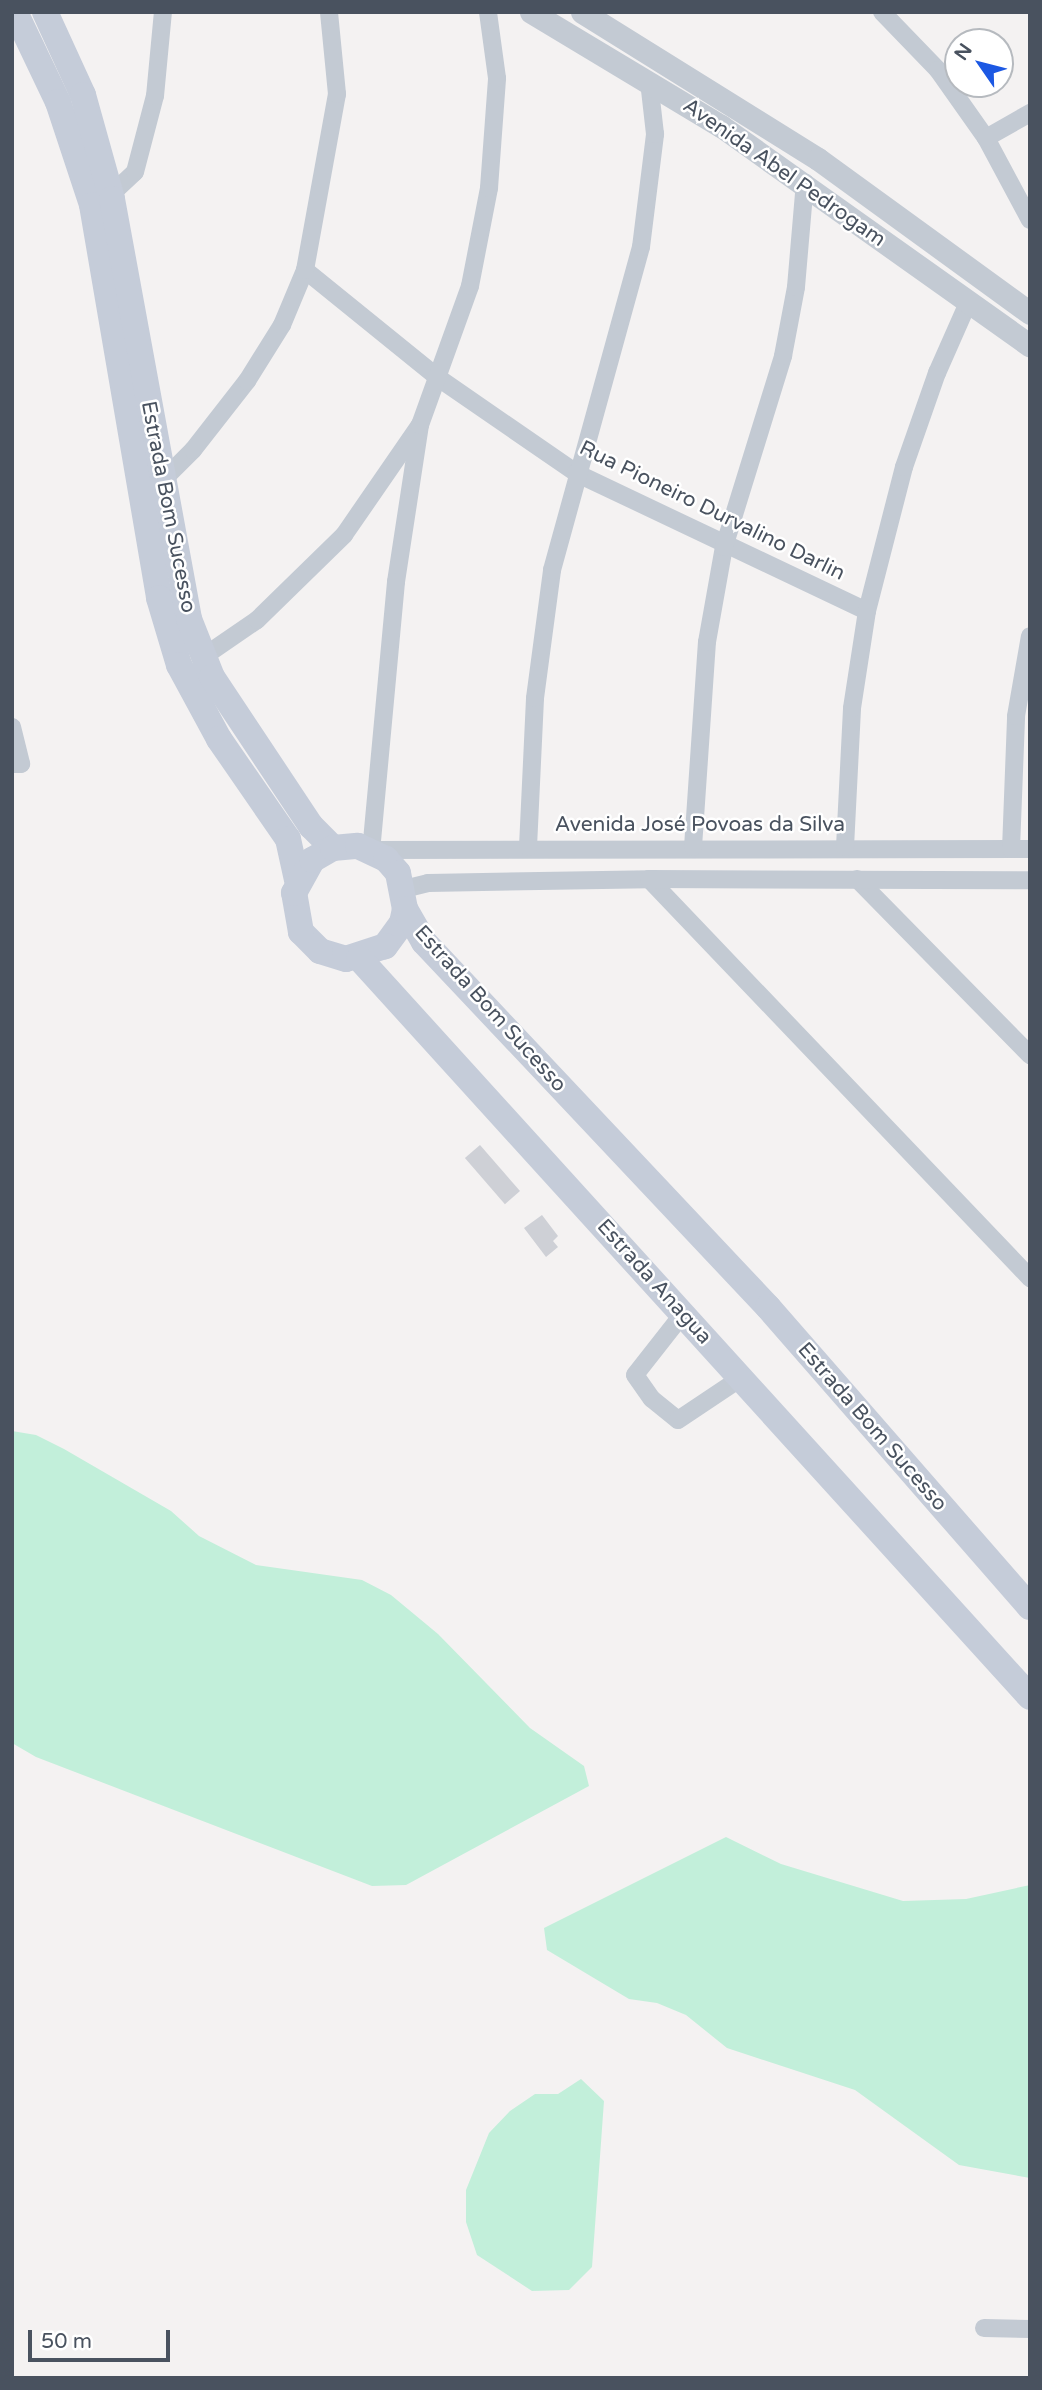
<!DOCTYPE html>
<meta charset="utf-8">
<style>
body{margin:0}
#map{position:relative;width:1042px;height:2390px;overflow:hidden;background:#f4f2f2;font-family:"Varela Round",sans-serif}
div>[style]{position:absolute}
.green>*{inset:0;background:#c2efda}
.building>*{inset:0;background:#ced0d6;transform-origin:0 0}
.minor>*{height:18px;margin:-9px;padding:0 9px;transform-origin:9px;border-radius:9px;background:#c3cad3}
.tertiary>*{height:23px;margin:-11.5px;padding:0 11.5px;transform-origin:11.5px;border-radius:11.5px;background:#c3cad3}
.secondary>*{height:26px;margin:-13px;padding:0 13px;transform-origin:13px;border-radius:13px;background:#c5ccd9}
span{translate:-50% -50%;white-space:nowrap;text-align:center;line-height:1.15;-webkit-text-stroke:5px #fff;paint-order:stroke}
.street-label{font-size:21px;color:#49525f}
.frame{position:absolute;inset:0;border:14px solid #49525f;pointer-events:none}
.north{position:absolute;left:944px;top:28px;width:70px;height:70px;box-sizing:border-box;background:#fff;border:2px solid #b6babf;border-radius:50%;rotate:305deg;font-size:19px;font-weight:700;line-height:28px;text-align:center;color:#49525f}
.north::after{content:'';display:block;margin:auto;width:24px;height:32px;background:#1c58e3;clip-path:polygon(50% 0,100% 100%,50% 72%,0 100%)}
.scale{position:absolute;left:28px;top:2330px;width:142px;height:32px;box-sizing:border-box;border:4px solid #49525f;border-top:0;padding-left:9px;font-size:21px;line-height:24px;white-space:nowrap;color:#49525f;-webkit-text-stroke:5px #fff;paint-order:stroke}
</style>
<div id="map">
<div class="green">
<i style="clip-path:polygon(12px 1431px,36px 1435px,64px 1449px,171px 1511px,199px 1536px,256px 1565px,362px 1580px,391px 1595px,438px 1634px,530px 1728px,584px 1766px,589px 1786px,406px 1885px,372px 1886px,36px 1757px,12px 1743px)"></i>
<i style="clip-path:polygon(726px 1837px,781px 1864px,903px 1901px,966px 1899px,1030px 1885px,1030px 2178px,959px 2165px,855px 2090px,727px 2048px,686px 2015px,657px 2003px,629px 1999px,547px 1950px,544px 1928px)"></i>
<i style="clip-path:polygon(581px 2079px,604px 2101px,592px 2267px,569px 2290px,532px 2291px,477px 2255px,466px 2222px,466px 2190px,489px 2133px,510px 2111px,535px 2094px,558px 2094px)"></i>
</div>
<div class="building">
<i style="left:480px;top:1145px;width:61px;height:20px;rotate:49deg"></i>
<i style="clip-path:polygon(542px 1215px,558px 1236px,553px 1241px,558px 1247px,546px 1257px,524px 1228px)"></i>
</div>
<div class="minor">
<i style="left:882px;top:12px;width:81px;rotate:46deg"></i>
<i style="left:938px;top:70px;width:83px;rotate:54.8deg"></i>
<i style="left:986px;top:138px;width:93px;rotate:61.8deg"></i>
<i style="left:986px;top:138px;width:51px;rotate:-29.6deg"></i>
<i style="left:104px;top:201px;width:42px;rotate:-43.1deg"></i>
<i style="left:135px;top:172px;width:79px;rotate:-75.3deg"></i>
<i style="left:155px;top:96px;width:84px;rotate:-84.6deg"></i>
<i style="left:305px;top:270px;width:170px;rotate:39deg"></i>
<i style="left:437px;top:377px;width:169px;rotate:34.6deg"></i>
<i style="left:576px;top:473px;width:322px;rotate:25.4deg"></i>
<i style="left:420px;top:425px;width:159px;rotate:98.7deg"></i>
<i style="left:396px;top:582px;width:269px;rotate:95.3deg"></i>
<i style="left:371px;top:850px;width:659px;rotate:-0.09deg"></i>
<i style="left:162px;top:481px;width:44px;rotate:-45deg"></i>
<i style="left:193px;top:450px;width:88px;rotate:-52deg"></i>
<i style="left:247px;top:381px;width:66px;rotate:-58deg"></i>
<i style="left:282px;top:325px;width:60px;rotate:-67.3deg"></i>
<i style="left:305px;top:270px;width:179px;rotate:-79.7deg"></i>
<i style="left:337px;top:94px;width:82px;rotate:-95.6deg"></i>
<i style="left:203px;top:657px;width:65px;rotate:-34.4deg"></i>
<i style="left:257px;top:620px;width:122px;rotate:-44.3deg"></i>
<i style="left:344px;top:535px;width:134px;rotate:-55.4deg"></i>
<i style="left:420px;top:425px;width:148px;rotate:-70.2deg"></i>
<i style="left:470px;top:286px;width:100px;rotate:-79deg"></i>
<i style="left:489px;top:188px;width:110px;rotate:-85.8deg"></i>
<i style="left:497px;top:78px;width:67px;rotate:-97.8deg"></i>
<i style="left:12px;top:727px;width:38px;rotate:76deg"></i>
<i style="left:21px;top:764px;width:9px;rotate:180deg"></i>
<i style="left:528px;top:847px;width:149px;rotate:-87.3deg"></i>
<i style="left:535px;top:698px;width:129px;rotate:-82.4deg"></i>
<i style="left:552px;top:570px;width:335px;rotate:-74.6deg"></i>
<i style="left:641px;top:247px;width:114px;rotate:-82.9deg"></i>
<i style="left:655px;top:134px;width:53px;rotate:-96.5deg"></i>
<i style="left:693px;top:847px;width:205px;rotate:-86.1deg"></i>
<i style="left:707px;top:642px;width:97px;rotate:-79.9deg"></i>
<i style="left:724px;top:547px;width:200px;rotate:-72.8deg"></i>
<i style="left:783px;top:356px;width:70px;rotate:-79.3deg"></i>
<i style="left:796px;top:287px;width:105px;rotate:-85.1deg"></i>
<i style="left:845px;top:847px;width:139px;rotate:-87.1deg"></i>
<i style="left:852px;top:708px;width:98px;rotate:-81.2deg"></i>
<i style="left:867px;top:611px;width:149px;rotate:-75.6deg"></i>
<i style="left:904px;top:467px;width:100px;rotate:-70.7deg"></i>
<i style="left:937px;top:373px;width:74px;rotate:-66.2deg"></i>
<i style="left:1011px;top:849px;width:133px;rotate:-87.8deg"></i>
<i style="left:1016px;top:716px;width:81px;rotate:-80.1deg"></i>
<i style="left:649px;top:879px;width:552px;rotate:46.32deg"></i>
<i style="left:857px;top:879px;width:247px;rotate:45.5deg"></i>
<i style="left:404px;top:889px;width:25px;rotate:-14deg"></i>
<i style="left:428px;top:883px;width:221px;rotate:-1deg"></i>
<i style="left:649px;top:879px;width:381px;rotate:0.2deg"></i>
<i style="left:682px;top:1315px;width:76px;rotate:128.1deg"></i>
<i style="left:635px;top:1375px;width:29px;rotate:55deg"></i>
<i style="left:652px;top:1399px;width:33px;rotate:39deg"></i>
<i style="left:678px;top:1420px;width:76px;rotate:-33.7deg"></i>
<i style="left:984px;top:2328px;width:46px;rotate:1.2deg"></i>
</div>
<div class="tertiary">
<i style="left:531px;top:12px;width:222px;rotate:31deg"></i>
<i style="left:721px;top:126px;width:379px;rotate:35.4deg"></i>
<i style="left:582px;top:12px;width:278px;rotate:31.9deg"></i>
<i style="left:818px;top:159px;width:262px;rotate:36deg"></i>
</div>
<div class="secondary">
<i style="left:15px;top:12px;width:100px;rotate:64.5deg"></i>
<i style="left:58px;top:102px;width:108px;rotate:71.7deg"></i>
<i style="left:92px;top:205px;width:399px;rotate:80.3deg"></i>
<i style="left:159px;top:598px;width:70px;rotate:73.4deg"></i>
<i style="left:179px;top:665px;width:84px;rotate:61.6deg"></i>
<i style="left:219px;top:739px;width:121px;rotate:55.4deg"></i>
<i style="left:288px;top:839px;width:42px;rotate:77.6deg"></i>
<i style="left:45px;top:12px;width:91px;rotate:65.4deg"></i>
<i style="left:83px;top:95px;width:108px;rotate:74.4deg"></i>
<i style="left:112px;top:199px;width:427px;rotate:79.6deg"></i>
<i style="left:189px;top:619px;width:62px;rotate:68.4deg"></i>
<i style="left:212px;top:677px;width:179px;rotate:56.4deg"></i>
<i style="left:311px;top:826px;width:31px;rotate:45deg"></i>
<i style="left:405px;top:909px;width:14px;rotate:102deg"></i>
<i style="left:402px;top:923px;width:29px;rotate:126deg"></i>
<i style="left:385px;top:946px;width:41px;rotate:161.6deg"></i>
<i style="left:346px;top:959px;width:27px;rotate:-163deg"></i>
<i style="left:320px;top:951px;width:27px;rotate:-135deg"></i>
<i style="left:301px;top:932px;width:40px;rotate:-100deg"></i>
<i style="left:294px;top:893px;width:38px;rotate:-61deg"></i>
<i style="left:312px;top:860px;width:24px;rotate:-30deg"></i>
<i style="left:333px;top:848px;width:25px;rotate:-5deg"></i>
<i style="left:358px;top:846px;width:31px;rotate:25deg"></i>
<i style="left:386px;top:859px;width:18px;rotate:49deg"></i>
<i style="left:398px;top:873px;width:37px;rotate:79deg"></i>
<i style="left:405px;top:909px;width:38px;rotate:60deg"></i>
<i style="left:424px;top:942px;width:502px;rotate:46.7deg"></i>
<i style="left:768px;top:1307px;width:398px;rotate:48.9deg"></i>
<i style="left:359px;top:958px;width:998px;rotate:47.76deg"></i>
</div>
<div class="street-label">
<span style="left:784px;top:173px;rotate:35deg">Avenida Abel Pedrogam</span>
<span style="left:168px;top:507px;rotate:79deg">Estrada Bom Sucesso</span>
<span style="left:712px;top:511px;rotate:26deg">Rua Pioneiro Durvalino Darlin</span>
<span style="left:700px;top:825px">Avenida José Povoas da Silva</span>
<span style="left:490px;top:1009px;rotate:48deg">Estrada Bom Sucesso</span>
<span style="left:654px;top:1282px;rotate:48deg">Estrada Anagua</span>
<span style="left:872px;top:1427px;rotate:49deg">Estrada Bom Sucesso</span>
</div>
<div class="frame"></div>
<div class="north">N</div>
<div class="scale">50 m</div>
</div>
